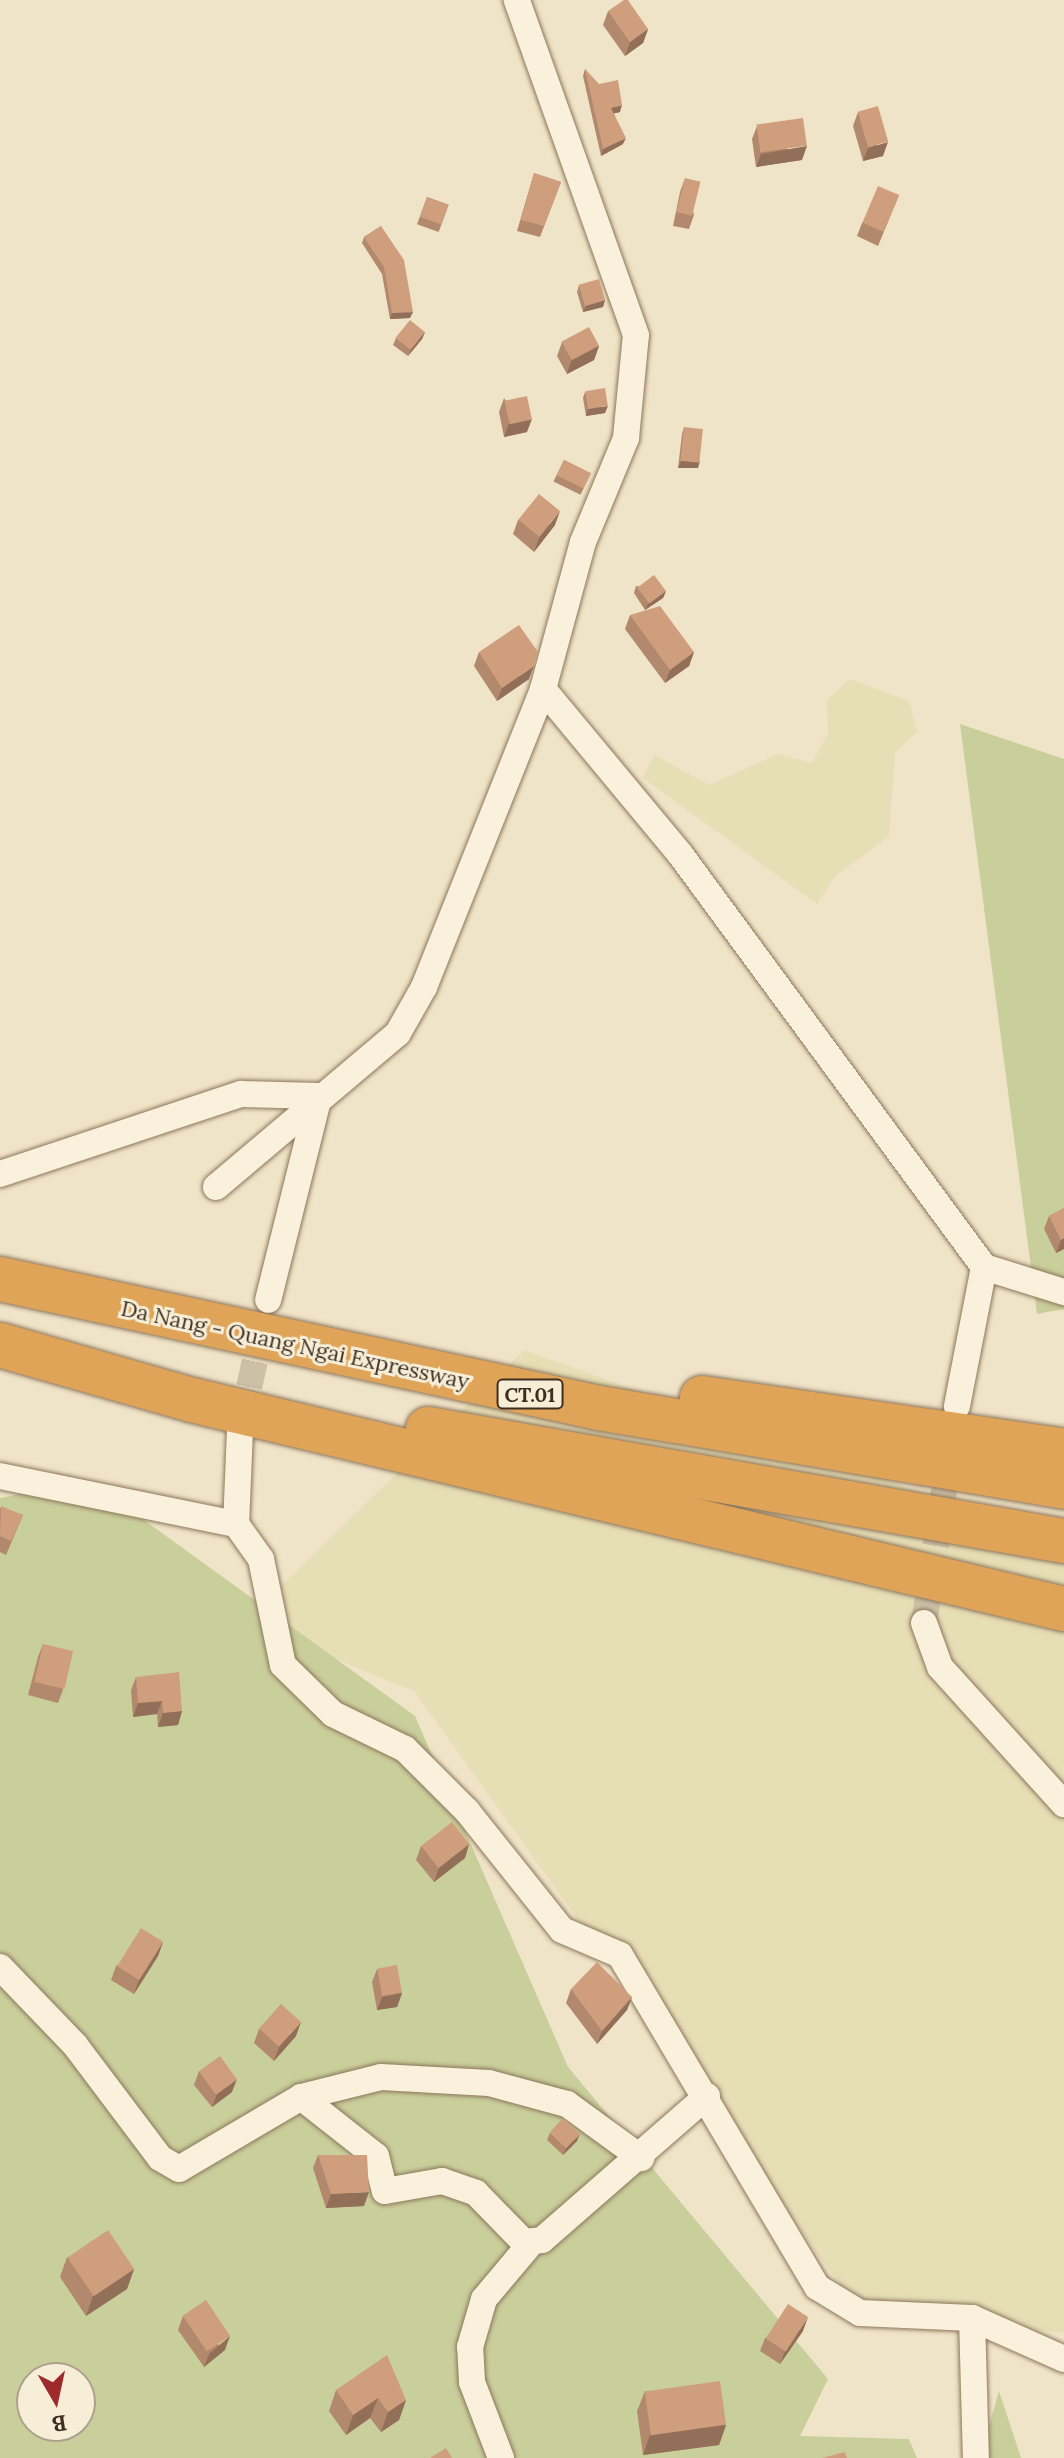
<!DOCTYPE html>
<style>
body{margin:0}
#map{position:relative;width:1064px;height:2458px;overflow:hidden;background:#f0e4c8;font-family:Lora,serif}
div>[style]{position:absolute}
.farmland>*{inset:0;background:#e6deb5}
.green>*{inset:0;background:#c9cf9b}
.street-tunnel>*{height:26px;margin-top:-13px;transform-origin:0;background:repeating-linear-gradient(90deg,#ccc0a6 0 26px,transparent 0 39px)}
.roads{filter:drop-shadow(0 0 2px #8d765c) drop-shadow(0 0 2px #8d765c)}
.street>*{height:26px;margin:-13px;padding:0 13px;transform-origin:13px;border-radius:13px;background:#faf1dc}
.highway>*{height:44px;margin:-22px;padding:0 22px;transform-origin:22px;border-radius:22px;background:#e0a458}
.wall>*{inset:0;background:#b2896c;transform-origin:0 0}
.shaded-wall>*{inset:0;background:#916f58}
.building>*{inset:0;background:#cf9f7d;transform-origin:0 0}
span{translate:-50% -50%;white-space:nowrap;text-align:center;line-height:1.15;-webkit-text-stroke:6px #f7eed8;paint-order:stroke}
.shield-label span{padding:2px 6px;background:#f7eed8;border:2px solid;border-radius:6px;-webkit-text-stroke-width:0}
.shield-label{font-size:20px;color:#3d2e20;font-weight:700}
.street-label{font-size:22px;color:#3d2e20}
.north{position:absolute;left:16px;top:2362px;width:80px;height:80px;box-sizing:border-box;background:#f7eed8;border:2px solid #ada18e;border-radius:50%;rotate:171deg;font-size:22px;font-weight:700;line-height:32px;text-align:center;color:#3d2e20}
.north::after{content:'';display:block;margin:auto;width:28px;height:36px;background:#9e2a2b;clip-path:polygon(50% 0,100% 100%,50% 72%,0 100%)}
</style>
<div id="map">
<div class="farmland">
<i style="clip-path:polygon(850px 679px,909px 701px,917px 732px,895px 753px,889px 836px,835px 876px,817px 904px,643px 778px,654px 755px,709px 785px,778px 754px,812px 763px,828px 733px,827px 700px)"></i>
<i style="clip-path:polygon(524px 1350px,1064px 1544px,1064px 2333px,860px 2313px,414px 1691px,300px 1645px,259px 1607px)"></i>
</div>
<div class="green">
<i style="clip-path:polygon(960px 724px,1064px 759px,1064px 1309px,1037px 1314px)"></i>
<i style="clip-path:polygon(evenodd,90px 1481px,415px 1716px,568px 2067px,828px 2379px,800px 2436px,909px 2439px,917px 2458px,0 2458px,0 1498px,90px 1481px,32px 2378px,80px 2378px,80px 2426px,32px 2426px,32px 2378px)"></i>
<i style="clip-path:polygon(999px 2391px,1021px 2458px,980px 2458px)"></i>
</div>
<div class="street-tunnel">
<i style="left:241px;top:1425px;width:104px;rotate:-77.8deg"></i>
<i style="left:924px;top:1623px;width:168px;rotate:-81.4deg"></i>
</div>
<div class="roads">
<div class="street">
<i style="left:543px;top:689px;width:214px;rotate:50.3deg"></i>
<i style="left:680px;top:854px;width:513px;rotate:53.64deg"></i>
<i style="left:984px;top:1267px;width:142px;rotate:101deg"></i>
<i style="left:0;top:1174px;width:254px;rotate:-18.4deg"></i>
<i style="left:241px;top:1094px;width:78px;rotate:1.5deg"></i>
<i style="left:319px;top:1096px;width:210px;rotate:104deg"></i>
<i style="left:216px;top:1187px;width:238px;rotate:-40.2deg"></i>
<i style="left:398px;top:1033px;width:53px;rotate:-60.5deg"></i>
<i style="left:424px;top:987px;width:321px;rotate:-68.2deg"></i>
<i style="left:543px;top:689px;width:152px;rotate:-74.8deg"></i>
<i style="left:583px;top:542px;width:113px;rotate:-67.5deg"></i>
<i style="left:626px;top:438px;width:103px;rotate:-84.5deg"></i>
<i style="left:636px;top:335px;width:356px;rotate:-109.6deg"></i>
<i style="left:984px;top:1267px;width:84px;rotate:17.4deg"></i>
<i style="left:240px;top:1430px;width:94px;rotate:92.4deg"></i>
<i style="left:236px;top:1524px;width:43px;rotate:54.5deg"></i>
<i style="left:261px;top:1559px;width:108px;rotate:78.3deg"></i>
<i style="left:283px;top:1665px;width:70px;rotate:44.4deg"></i>
<i style="left:333px;top:1714px;width:80px;rotate:25.9deg"></i>
<i style="left:405px;top:1749px;width:88px;rotate:45deg"></i>
<i style="left:467px;top:1811px;width:152px;rotate:51.4deg"></i>
<i style="left:562px;top:1930px;width:63px;rotate:23.3deg"></i>
<i style="left:620px;top:1955px;width:386px;rotate:59.3deg"></i>
<i style="left:817px;top:2287px;width:50px;rotate:31.2deg"></i>
<i style="left:860px;top:2313px;width:112px;rotate:2.6deg"></i>
<i style="left:972px;top:2318px;width:101px;rotate:24deg"></i>
<i style="left:0;top:1476px;width:241px;rotate:11.5deg"></i>
<i style="left:924px;top:1623px;width:47px;rotate:70deg"></i>
<i style="left:940px;top:1667px;width:185px;rotate:47.9deg"></i>
<i style="left:0;top:1967px;width:108px;rotate:46.1deg"></i>
<i style="left:75px;top:2045px;width:141px;rotate:53deg"></i>
<i style="left:160px;top:2158px;width:22px;rotate:30deg"></i>
<i style="left:179px;top:2169px;width:142px;rotate:-30.5deg"></i>
<i style="left:301px;top:2097px;width:95px;rotate:38.2deg"></i>
<i style="left:376px;top:2156px;width:36px;rotate:76deg"></i>
<i style="left:385px;top:2191px;width:58px;rotate:-10deg"></i>
<i style="left:442px;top:2181px;width:36px;rotate:19deg"></i>
<i style="left:476px;top:2193px;width:69px;rotate:45.6deg"></i>
<i style="left:524px;top:2242px;width:18px;rotate:-6deg"></i>
<i style="left:542px;top:2240px;width:219px;rotate:-41.1deg"></i>
<i style="left:301px;top:2097px;width:82px;rotate:-14deg"></i>
<i style="left:381px;top:2077px;width:108px;rotate:3.2deg"></i>
<i style="left:489px;top:2083px;width:81px;rotate:15.1deg"></i>
<i style="left:567px;top:2104px;width:92px;rotate:36.1deg"></i>
<i style="left:972px;top:2318px;width:140px;rotate:88.4deg"></i>
<i style="left:501px;top:2458px;width:81px;rotate:-110.9deg"></i>
<i style="left:472px;top:2382px;width:35px;rotate:-93deg"></i>
<i style="left:470px;top:2347px;width:50px;rotate:-73.7deg"></i>
<i style="left:484px;top:2299px;width:73px;rotate:-50deg"></i>
</div>
<div class="highway">
<i style="left:0;top:1279px;width:613px;rotate:12.15deg"></i>
<i style="left:599px;top:1408px;width:472px;rotate:9.6deg"></i>
<i style="left:0;top:1345px;width:200px;rotate:16deg"></i>
<i style="left:192px;top:1400px;width:897px;rotate:13.48deg"></i>
<i style="left:702px;top:1398px;width:366px;rotate:8.3deg"></i>
<i style="left:428px;top:1429px;width:646px;rotate:9.99deg"></i>
</div>
</div>
<div class="wall">
<i style="clip-path:polygon(608px 11px,648px 29px,643px 43px,625px 56px,603px 25px)"></i>
<i style="clip-path:polygon(585px 69px,620px 112px,614px 113px,623px 144px,601px 156px,583px 76px)"></i>
<i style="clip-path:polygon(858px 112px,883px 156px,863px 161px,853px 126px)"></i>
<i style="clip-path:polygon(757px 126px,802px 160px,756px 167px,752px 139px)"></i>
<i style="clip-path:polygon(534px 173px,561px 182px,540px 237px,517px 231px)"></i>
<i style="clip-path:polygon(685px 178px,694px 215px,689px 229px,673px 226px,680px 192px)"></i>
<i style="clip-path:polygon(899px 195px,878px 246px,857px 236px,862px 223px)"></i>
<i style="left:427px;top:197px;width:23px;height:29px;rotate:20deg"></i>
<i style="clip-path:polygon(381px 226px,410px 318px,390px 319px,382px 274px,362px 243px,364px 237px)"></i>
<i style="clip-path:polygon(579px 285px,605px 300px,603px 307px,583px 312px,577px 292px)"></i>
<i style="clip-path:polygon(425px 332px,422px 339px,408px 356px,393px 345px,396px 338px)"></i>
<i style="clip-path:polygon(562px 342px,599px 346px,594px 360px,567px 374px,557px 356px)"></i>
<i style="clip-path:polygon(585px 392px,605px 413px,586px 416px,583px 398px)"></i>
<i style="clip-path:polygon(504px 398px,527px 432px,504px 437px,499px 412px)"></i>
<i style="clip-path:polygon(684px 427px,698px 468px,678px 468px,682px 434px)"></i>
<i style="left:564px;top:460px;width:30px;height:24px;rotate:26deg"></i>
<i style="clip-path:polygon(518px 520px,555px 525px,534px 552px,513px 534px)"></i>
<i style="clip-path:polygon(636px 586px,666px 591px,663px 598px,645px 610px,634px 593px)"></i>
<i style="clip-path:polygon(630px 615px,694px 652px,689px 666px,665px 683px,625px 629px)"></i>
<i style="clip-path:polygon(479px 652px,529px 679px,497px 701px,474px 666px)"></i>
<i style="clip-path:polygon(1064px 1208px,1064px 1249px,1056px 1253px,1044px 1229px,1049px 1216px)"></i>
<i style="clip-path:polygon(0 1508px,23px 1515px,6px 1555px,0 1552px)"></i>
<i style="clip-path:polygon(43px 1644px,63px 1690px,58px 1703px,28px 1695px,38px 1657px)"></i>
<i style="clip-path:polygon(136px 1677px,182px 1711px,178px 1725px,158px 1727px,157px 1714px,133px 1717px,131px 1690px)"></i>
<i style="clip-path:polygon(469px 1844px,465px 1858px,434px 1882px,416px 1860px,421px 1846px)"></i>
<i style="clip-path:polygon(163px 1942px,158px 1956px,134px 1994px,111px 1980px,116px 1966px)"></i>
<i style="clip-path:polygon(377px 1969px,402px 1993px,397px 2007px,377px 2010px,372px 1982px)"></i>
<i style="clip-path:polygon(571px 1989px,632px 1997px,627px 2010px,597px 2044px,566px 2003px)"></i>
<i style="clip-path:polygon(259px 2029px,296px 2036px,274px 2061px,254px 2043px)"></i>
<i style="clip-path:polygon(199px 2071px,232px 2092px,212px 2107px,194px 2085px)"></i>
<i style="clip-path:polygon(550px 2133px,577px 2141px,563px 2155px,547px 2140px)"></i>
<i style="clip-path:polygon(318px 2155px,364px 2206px,326px 2208px,313px 2168px)"></i>
<i style="clip-path:polygon(67px 2257px,134px 2269px,127px 2289px,86px 2316px,60px 2277px)"></i>
<i style="clip-path:polygon(183px 2316px,225px 2350px,204px 2367px,178px 2330px)"></i>
<i style="clip-path:polygon(803px 2331px,780px 2364px,760px 2351px,765px 2338px)"></i>
<i style="clip-path:polygon(336px 2390px,406px 2400px,399px 2420px,381px 2432px,370px 2418px,346px 2435px,329px 2411px)"></i>
<i style="clip-path:polygon(645px 2391px,726px 2425px,719px 2445px,643px 2455px,637px 2411px)"></i>
</div>
<div class="shaded-wall">
<i style="clip-path:polygon(648px 29px,643px 43px,625px 56px,630px 42px)"></i>
<i style="clip-path:polygon(622px 105px,620px 112px,608px 115px,611px 108px)"></i>
<i style="clip-path:polygon(626px 138px,623px 144px,601px 156px,603px 149px)"></i>
<i style="clip-path:polygon(888px 142px,883px 156px,863px 161px,868px 148px)"></i>
<i style="clip-path:polygon(807px 146px,802px 160px,756px 167px,761px 154px)"></i>
<i style="clip-path:polygon(605px 300px,603px 307px,583px 312px,586px 306px)"></i>
<i style="clip-path:polygon(413px 312px,410px 318px,390px 319px,392px 313px)"></i>
<i style="clip-path:polygon(425px 332px,422px 339px,408px 356px,411px 350px)"></i>
<i style="clip-path:polygon(599px 346px,594px 360px,567px 374px,571px 361px)"></i>
<i style="clip-path:polygon(608px 406px,605px 413px,586px 416px,588px 409px)"></i>
<i style="clip-path:polygon(532px 419px,527px 432px,504px 437px,509px 423px)"></i>
<i style="clip-path:polygon(681px 461px,700px 461px,698px 468px,678px 468px)"></i>
<i style="clip-path:polygon(560px 511px,555px 525px,534px 552px,539px 538px)"></i>
<i style="clip-path:polygon(666px 591px,663px 598px,645px 610px,648px 604px)"></i>
<i style="clip-path:polygon(694px 652px,689px 666px,665px 683px,670px 670px)"></i>
<i style="clip-path:polygon(534px 666px,529px 679px,497px 701px,502px 688px)"></i>
<i style="clip-path:polygon(1064px 1238px,1064px 1249px,1056px 1253px,1061px 1240px)"></i>
<i style="clip-path:polygon(162px 1701px,157px 1714px,133px 1717px,138px 1703px)"></i>
<i style="clip-path:polygon(182px 1711px,178px 1725px,158px 1727px,163px 1713px)"></i>
<i style="clip-path:polygon(469px 1844px,465px 1858px,434px 1882px,439px 1868px)"></i>
<i style="clip-path:polygon(163px 1942px,158px 1956px,134px 1994px,139px 1980px)"></i>
<i style="clip-path:polygon(402px 1993px,397px 2007px,377px 2010px,382px 1997px)"></i>
<i style="clip-path:polygon(632px 1997px,627px 2010px,597px 2044px,602px 2031px)"></i>
<i style="clip-path:polygon(301px 2022px,296px 2036px,274px 2061px,279px 2047px)"></i>
<i style="clip-path:polygon(237px 2079px,232px 2092px,212px 2107px,217px 2094px)"></i>
<i style="clip-path:polygon(580px 2134px,577px 2141px,563px 2155px,566px 2148px)"></i>
<i style="clip-path:polygon(369px 2192px,364px 2206px,326px 2208px,331px 2194px)"></i>
<i style="clip-path:polygon(134px 2269px,127px 2289px,86px 2316px,93px 2296px)"></i>
<i style="clip-path:polygon(808px 2317px,803px 2331px,780px 2364px,785px 2351px)"></i>
<i style="clip-path:polygon(230px 2336px,225px 2350px,204px 2367px,209px 2354px)"></i>
<i style="clip-path:polygon(378px 2398px,370px 2418px,346px 2435px,353px 2415px)"></i>
<i style="clip-path:polygon(406px 2400px,399px 2420px,381px 2432px,388px 2412px)"></i>
<i style="clip-path:polygon(726px 2425px,719px 2445px,643px 2455px,650px 2435px)"></i>
</div>
<div class="building">
<i style="clip-path:polygon(624px 0,628px 0,648px 29px,630px 42px,608px 11px)"></i>
<i style="clip-path:polygon(585px 69px,599px 84px,618px 80px,622px 105px,611px 108px,626px 138px,603px 149px)"></i>
<i style="left:878px;top:106px;width:37px;height:21px;rotate:74deg"></i>
<i style="left:803px;top:118px;width:28px;height:47px;rotate:82deg"></i>
<i style="clip-path:polygon(534px 173px,561px 182px,544px 226px,521px 220px)"></i>
<i style="left:685px;top:178px;width:16px;height:35px;rotate:14deg"></i>
<i style="left:878px;top:186px;width:23px;height:40px;rotate:23deg"></i>
<i style="left:427px;top:197px;width:23px;height:21px;rotate:20deg"></i>
<i style="clip-path:polygon(381px 226px,404px 260px,413px 312px,392px 313px,384px 267px,364px 237px)"></i>
<i style="left:599px;top:279px;width:22px;height:21px;rotate:74deg"></i>
<i style="left:410px;top:320px;width:19px;height:23px;rotate:39deg"></i>
<i style="left:589px;top:327px;width:21px;height:31px;rotate:62deg"></i>
<i style="left:605px;top:388px;width:18px;height:20px;rotate:81deg"></i>
<i style="left:527px;top:396px;width:24px;height:23px;rotate:78deg"></i>
<i style="left:684px;top:427px;width:19px;height:34px;rotate:6deg"></i>
<i style="left:564px;top:460px;width:30px;height:17px;rotate:26deg"></i>
<i style="left:539px;top:494px;width:27px;height:33px;rotate:39deg"></i>
<i style="left:654px;top:575px;width:20px;height:21px;rotate:53deg"></i>
<i style="clip-path:polygon(660px 606px,694px 652px,670px 670px,630px 615px)"></i>
<i style="clip-path:polygon(519px 625px,538px 652px,534px 666px,502px 688px,479px 652px)"></i>
<i style="clip-path:polygon(1064px 1208px,1064px 1238px,1061px 1240px,1049px 1216px)"></i>
<i style="clip-path:polygon(1px 1506px,23px 1515px,11px 1541px,0 1536px)"></i>
<i style="left:43px;top:1644px;width:31px;height:39px;rotate:13deg"></i>
<i style="clip-path:polygon(179px 1672px,182px 1711px,163px 1713px,162px 1701px,138px 1703px,136px 1677px)"></i>
<i style="left:452px;top:1822px;width:28px;height:39px;rotate:52deg"></i>
<i style="left:141px;top:1928px;width:26px;height:45px;rotate:32deg"></i>
<i style="clip-path:polygon(597px 1962px,632px 1997px,602px 2031px,571px 1989px)"></i>
<i style="left:397px;top:1965px;width:28px;height:20px;rotate:80deg"></i>
<i style="left:281px;top:2004px;width:27px;height:33px;rotate:42deg"></i>
<i style="left:220px;top:2056px;width:29px;height:26px;rotate:54deg"></i>
<i style="left:563px;top:2118px;width:23px;height:20px;rotate:43deg"></i>
<i style="clip-path:polygon(318px 2155px,367px 2155px,369px 2192px,331px 2194px)"></i>
<i style="left:108px;top:2230px;width:47px;height:49px;rotate:56deg"></i>
<i style="left:206px;top:2300px;width:43px;height:28px;rotate:56deg"></i>
<i style="left:788px;top:2304px;width:24px;height:41px;rotate:33deg"></i>
<i style="clip-path:polygon(387px 2355px,406px 2400px,388px 2412px,378px 2398px,353px 2415px,336px 2390px)"></i>
<i style="left:720px;top:2381px;width:44px;height:76px;rotate:82deg"></i>
<i style="clip-path:polygon(446px 2448px,452px 2458px,430px 2458px)"></i>
<i style="clip-path:polygon(845px 2452px,847px 2458px,822px 2458px)"></i>
</div>
<div class="shield-label">
<span style="left:530px;top:1394px">CT.01</span>
</div>
<div class="street-label">
<span style="left:295px;top:1345px;rotate:12deg">Da Nang - Quang Ngai Expressway</span>
</div>
<div class="north">B</div>
</div>
